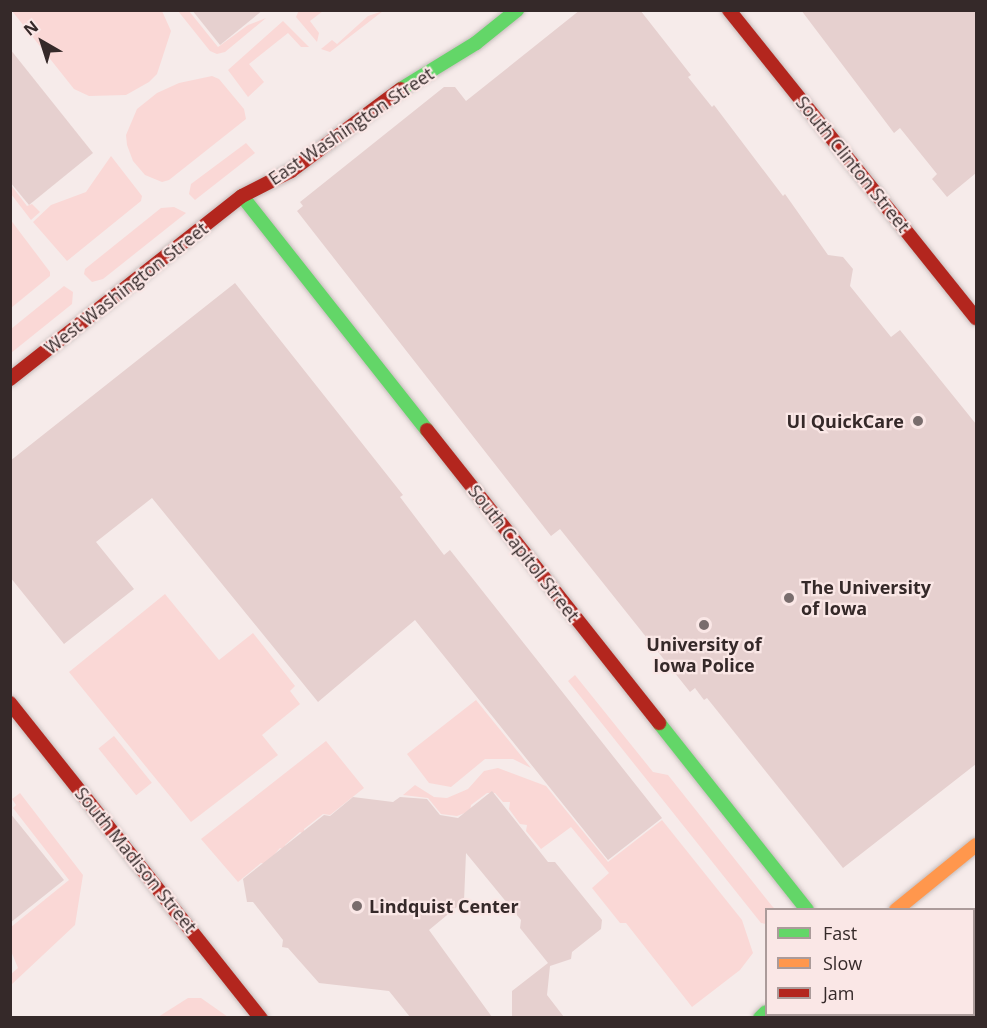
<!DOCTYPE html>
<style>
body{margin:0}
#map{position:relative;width:987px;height:1028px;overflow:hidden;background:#f6ebea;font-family:"Open Sans",sans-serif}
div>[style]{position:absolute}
.green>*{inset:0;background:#fad8d6;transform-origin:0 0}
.building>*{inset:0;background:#e6d0cf}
.roads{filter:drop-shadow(0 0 2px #c5bbba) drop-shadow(0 0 2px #c5bbba)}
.fast>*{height:14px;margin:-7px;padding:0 7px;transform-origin:7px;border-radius:7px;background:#63d668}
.slow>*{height:14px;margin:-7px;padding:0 7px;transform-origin:7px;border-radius:7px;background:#ff974d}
.jam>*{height:14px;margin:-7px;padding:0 7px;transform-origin:7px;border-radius:7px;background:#b3261e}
.dots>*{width:16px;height:16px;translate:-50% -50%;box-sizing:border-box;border:3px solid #fae7e6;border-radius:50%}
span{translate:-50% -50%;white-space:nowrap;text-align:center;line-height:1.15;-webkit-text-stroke:4.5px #fae7e6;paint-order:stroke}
.street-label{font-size:18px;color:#352929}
.poi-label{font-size:18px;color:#352929;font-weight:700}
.right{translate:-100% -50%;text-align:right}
.left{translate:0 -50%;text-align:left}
.frame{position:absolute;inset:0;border:12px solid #352929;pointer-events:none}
.legend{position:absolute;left:765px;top:908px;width:210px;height:108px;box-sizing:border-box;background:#fae7e6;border:2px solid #ab9b9a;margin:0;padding:8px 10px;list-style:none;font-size:18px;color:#352929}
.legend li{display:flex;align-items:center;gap:12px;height:30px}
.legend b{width:30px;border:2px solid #ab9b9a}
.north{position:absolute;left:12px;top:12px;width:60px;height:60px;-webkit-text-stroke:4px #fae7e6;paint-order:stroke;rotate:321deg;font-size:16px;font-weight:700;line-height:24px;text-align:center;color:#352929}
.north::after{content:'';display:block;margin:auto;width:21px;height:27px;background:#352929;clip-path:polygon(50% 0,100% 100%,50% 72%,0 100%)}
</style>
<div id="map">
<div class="green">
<i style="clip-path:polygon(299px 10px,323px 11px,310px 21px,319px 33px,317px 42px,296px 17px)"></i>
<i style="clip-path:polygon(12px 11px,162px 11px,171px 31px,157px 74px,149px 82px,126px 95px,89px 96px,74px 89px)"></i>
<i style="clip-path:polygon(178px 11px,189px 11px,218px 47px,248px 25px,266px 18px,225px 52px,217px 54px,210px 51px)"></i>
<i style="clip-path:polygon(383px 11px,330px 52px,321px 49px,332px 40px,337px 44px,368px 16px)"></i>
<i style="clip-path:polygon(283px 21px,309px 47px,301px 47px,288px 33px,249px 64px,264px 82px,248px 97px,228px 70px)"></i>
<i style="clip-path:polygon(212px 76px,219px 79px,244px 109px,246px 119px,169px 180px,162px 182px,145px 175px,133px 161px,127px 145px,126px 135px,137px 109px,157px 93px,179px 83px)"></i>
<i style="clip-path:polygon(246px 143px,255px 153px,195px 200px,189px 194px,191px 184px)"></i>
<i style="clip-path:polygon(111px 156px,142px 196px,141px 201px,67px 261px,33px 222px,51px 205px,86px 192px)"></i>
<i style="clip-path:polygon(11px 185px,27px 206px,32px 204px,40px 212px,31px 220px,11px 194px)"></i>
<i style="clip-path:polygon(174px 207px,186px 213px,103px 279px,92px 282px,84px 274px,85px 269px,161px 208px)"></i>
<i style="clip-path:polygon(10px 219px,50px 272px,50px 276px,11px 308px)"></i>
<i style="clip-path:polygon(64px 286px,73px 292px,72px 304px,11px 353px,11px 329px)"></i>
<i style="clip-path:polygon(165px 594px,219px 660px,253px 633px,295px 686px,290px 691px,300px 704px,262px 735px,278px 755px,191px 822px,69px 672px)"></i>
<i style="clip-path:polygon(575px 675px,653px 772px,668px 775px,772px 906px,775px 909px,766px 910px,766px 924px,761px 923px,568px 681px)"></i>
<i style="clip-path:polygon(476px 700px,531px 768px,513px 759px,485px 759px,451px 787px,429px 783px,407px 754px)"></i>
<i style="left:114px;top:736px;width:60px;height:20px;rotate:51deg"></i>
<i style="clip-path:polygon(326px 741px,364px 788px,330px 815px,323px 814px,304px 829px,304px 834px,300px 832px,285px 845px,285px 850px,280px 848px,266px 864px,261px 863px,238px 882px,201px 839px)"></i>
<i style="clip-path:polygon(498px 768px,546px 786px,608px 862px,662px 820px,742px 920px,753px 953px,740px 970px,692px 1007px,626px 923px,620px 923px,592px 888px,609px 873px,571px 827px,541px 849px,526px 831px,527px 825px,520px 824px,509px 809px,510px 802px,503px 802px,495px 793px,487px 793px,471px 805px,470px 811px,457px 816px,441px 814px,428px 798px,403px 795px,415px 785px,434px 797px,447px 798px,468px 789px,484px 771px)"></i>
<i style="clip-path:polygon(20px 793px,83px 875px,75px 925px,11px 985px,11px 974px,18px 968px,11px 951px,11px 927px,69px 880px,13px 808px,16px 805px,12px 799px)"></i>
<i style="clip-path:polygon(188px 998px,201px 998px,228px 1017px,158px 1017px)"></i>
</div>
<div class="building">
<i style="clip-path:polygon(192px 10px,263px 10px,220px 45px)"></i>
<i style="clip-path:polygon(580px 10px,640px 10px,691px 75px,688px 77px,712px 107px,714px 105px,783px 196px,785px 194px,828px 255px,843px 257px,853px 269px,850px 286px,891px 337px,900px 330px,976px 424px,976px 764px,843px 868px,707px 698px,704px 700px,695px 688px,690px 692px,560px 529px,551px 536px,297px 211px,303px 206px,300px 202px,444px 87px,455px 87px,466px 101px)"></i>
<i style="clip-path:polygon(801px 10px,976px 10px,976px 173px,947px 197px,932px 179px,937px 174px,900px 128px,894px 133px)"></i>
<i style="clip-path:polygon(10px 49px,93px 153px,29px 205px,10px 182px)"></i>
<i style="clip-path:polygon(235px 283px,403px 495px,400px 497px,444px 555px,450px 550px,662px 818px,608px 860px,415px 620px,318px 702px,152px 498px,96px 542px,134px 589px,64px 644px,10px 577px,10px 461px)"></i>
<i style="clip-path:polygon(492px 791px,548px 862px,555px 862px,602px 920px,601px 929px,572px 952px,571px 959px,550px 966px,547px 995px,564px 1017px,512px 1017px,512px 991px,548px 963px,520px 928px,521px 920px,466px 853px,464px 901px,429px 930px,492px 1017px,410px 1017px,389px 991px,319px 983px,288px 948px,282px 947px,283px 940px,253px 902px,247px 902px,243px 879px,324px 815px,330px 816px,353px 797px,393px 802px,400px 797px,427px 799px,440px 815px,458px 818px)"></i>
<i style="clip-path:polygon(10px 813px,64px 880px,10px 923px)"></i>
</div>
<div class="roads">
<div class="fast">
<i style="left:401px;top:89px;width:88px;rotate:-31.5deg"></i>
<i style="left:476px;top:43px;width:53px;rotate:-38.8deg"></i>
<i style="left:242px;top:196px;width:298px;rotate:51.7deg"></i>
<i style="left:659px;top:723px;width:238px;rotate:51.6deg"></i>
<i style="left:760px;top:1018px;width:8px;rotate:-45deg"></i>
</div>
<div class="slow">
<i style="left:896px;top:910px;width:103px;rotate:-39.1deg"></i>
</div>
<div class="jam">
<i style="left:729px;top:10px;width:395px;rotate:51.3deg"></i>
<i style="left:10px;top:379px;width:295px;rotate:-38.3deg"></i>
<i style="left:242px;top:196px;width:55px;rotate:-27deg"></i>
<i style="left:291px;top:171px;width:137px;rotate:-36.7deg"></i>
<i style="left:427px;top:430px;width:374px;rotate:51.6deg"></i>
<i style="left:10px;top:703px;width:403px;rotate:51.5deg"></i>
</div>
</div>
<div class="dots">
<i style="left:918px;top:421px;background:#796d6d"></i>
<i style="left:789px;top:598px;background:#796d6d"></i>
<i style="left:704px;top:625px;background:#796d6d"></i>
<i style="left:357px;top:906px;background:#796d6d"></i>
</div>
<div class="street-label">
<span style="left:351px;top:126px;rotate:-34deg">East Washington Street</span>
<span style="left:853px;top:164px;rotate:51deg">South Clinton Street</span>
<span style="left:126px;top:288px;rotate:-38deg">West Washington Street</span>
<span style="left:524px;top:553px;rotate:52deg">South Capitol Street</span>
<span style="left:136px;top:860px;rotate:51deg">South Madison Street</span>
</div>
<div class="poi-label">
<span class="right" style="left:904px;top:421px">UI QuickCare</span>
<span class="left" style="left:801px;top:598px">The University<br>of Iowa</span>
<span style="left:704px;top:655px">University of<br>Iowa Police</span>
<span class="left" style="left:369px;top:906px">Lindquist Center</span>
</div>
<div class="frame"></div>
<ul class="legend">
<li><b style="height:8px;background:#63d668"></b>Fast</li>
<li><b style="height:8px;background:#ff974d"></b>Slow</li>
<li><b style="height:8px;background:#b3261e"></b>Jam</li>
</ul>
<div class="north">N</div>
</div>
